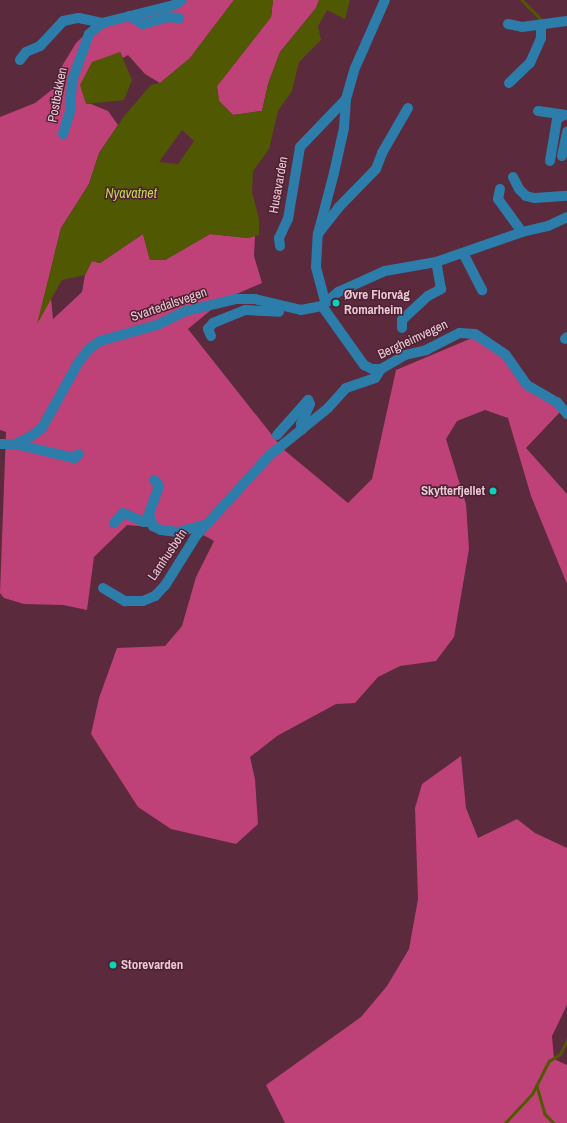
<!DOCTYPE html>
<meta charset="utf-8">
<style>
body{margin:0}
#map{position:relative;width:567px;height:1123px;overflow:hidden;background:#5b2a3d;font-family:"Archivo Narrow",sans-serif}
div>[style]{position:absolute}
.forest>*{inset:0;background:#be4177}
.water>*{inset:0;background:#505902}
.stream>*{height:2.5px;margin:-1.25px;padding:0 1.25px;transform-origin:1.25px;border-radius:1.25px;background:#505902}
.minor>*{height:10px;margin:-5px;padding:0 5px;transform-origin:5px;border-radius:5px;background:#2c7da9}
.dots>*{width:11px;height:11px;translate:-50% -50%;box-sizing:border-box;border:2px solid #4f2033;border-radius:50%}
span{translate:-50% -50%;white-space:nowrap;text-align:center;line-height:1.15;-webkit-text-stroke:3px #4f2033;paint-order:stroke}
.street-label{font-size:13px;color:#e9cad4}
.poi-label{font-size:13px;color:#e9cad4;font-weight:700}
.left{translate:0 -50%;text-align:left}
.right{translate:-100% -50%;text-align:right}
.water-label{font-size:14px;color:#c3d650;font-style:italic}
</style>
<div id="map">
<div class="forest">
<i style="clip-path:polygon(178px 0,234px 0,190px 58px,160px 83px,145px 74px,128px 55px,123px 58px,120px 52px,86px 104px,91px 104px,108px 111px,118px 125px,99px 153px,89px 184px,61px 228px,38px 322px,51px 298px,53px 319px,82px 292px,85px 275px,92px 261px,100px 263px,143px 234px,150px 260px,165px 260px,210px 234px,248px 238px,255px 236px,254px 256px,262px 283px,223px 300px,188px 329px,283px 449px,348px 503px,372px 479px,396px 370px,472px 338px,505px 355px,560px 412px,526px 448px,567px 494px,567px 584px,531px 496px,508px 418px,485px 410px,457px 421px,446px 439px,466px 504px,469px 549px,454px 637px,436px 661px,400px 666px,378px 677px,355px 703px,336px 704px,277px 736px,250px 757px,255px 779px,258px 824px,236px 844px,171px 829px,138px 807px,91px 734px,99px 698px,117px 648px,165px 646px,182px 626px,196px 577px,214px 541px,196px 531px,127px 525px,94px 557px,87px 610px,63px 605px,24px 604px,4px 598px,0 593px,6px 432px,0 430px,0 117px,35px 103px,54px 88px,59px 71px,76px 43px,94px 26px)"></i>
<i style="clip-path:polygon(273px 0,319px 0,316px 8px,280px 52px,268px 84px,262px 111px,233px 115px,219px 101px,217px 86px,271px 17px)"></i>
<i style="clip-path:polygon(461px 756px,466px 808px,478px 838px,517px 819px,535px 833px,567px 848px,567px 1005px,552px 1036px,554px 1059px,567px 1065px,567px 1123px,285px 1123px,266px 1085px,361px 1017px,387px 986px,409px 949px,418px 899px,415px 808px,422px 784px)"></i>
</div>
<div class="water">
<i style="clip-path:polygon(evenodd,234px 0,273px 0,271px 17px,217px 86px,219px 101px,233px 115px,262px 111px,268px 84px,280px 52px,316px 8px,319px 0,350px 0,345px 19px,327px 10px,318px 26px,321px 40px,299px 62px,292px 91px,278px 111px,269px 149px,253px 171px,252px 192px,259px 219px,259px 235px,248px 238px,210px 234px,165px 260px,150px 260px,143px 234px,100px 263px,92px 261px,85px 275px,62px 280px,37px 324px,61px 228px,89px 184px,99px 153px,125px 115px,151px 85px,160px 83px,190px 58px,234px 0,182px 130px,194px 141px,178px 164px,159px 162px,182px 130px)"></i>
<i style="clip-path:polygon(120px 52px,132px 80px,124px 100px,86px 104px,80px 85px,92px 62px)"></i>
</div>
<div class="stream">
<i style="left:522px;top:0;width:31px;rotate:45deg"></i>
<i style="left:537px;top:1086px;width:29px;rotate:74deg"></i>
<i style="left:545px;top:1114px;width:13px;rotate:45deg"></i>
<i style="left:505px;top:1123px;width:40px;rotate:-47deg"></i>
<i style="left:532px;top:1094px;width:37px;rotate:-63deg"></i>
<i style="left:549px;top:1061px;width:13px;rotate:-32deg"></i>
<i style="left:560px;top:1054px;width:16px;rotate:-63deg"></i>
</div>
<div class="minor">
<i style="left:129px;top:16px;width:16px;rotate:30deg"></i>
<i style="left:143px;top:24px;width:25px;rotate:-16deg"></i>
<i style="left:167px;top:17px;width:12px;rotate:5deg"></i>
<i style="left:508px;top:24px;width:14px;rotate:12deg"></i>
<i style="left:522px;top:27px;width:45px;rotate:-7.6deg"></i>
<i style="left:20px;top:60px;width:10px;rotate:-53deg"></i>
<i style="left:26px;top:52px;width:15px;rotate:-23deg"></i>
<i style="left:40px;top:46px;width:34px;rotate:-47deg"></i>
<i style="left:63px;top:21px;width:16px;rotate:-11deg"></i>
<i style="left:79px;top:18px;width:25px;rotate:12deg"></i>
<i style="left:509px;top:83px;width:29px;rotate:-44deg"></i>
<i style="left:530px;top:63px;width:27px;rotate:-66deg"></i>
<i style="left:541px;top:38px;width:13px;rotate:-90deg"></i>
<i style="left:538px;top:111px;width:27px;rotate:8deg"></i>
<i style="left:63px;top:134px;width:24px;rotate:-73deg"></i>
<i style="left:70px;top:111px;width:30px;rotate:-86deg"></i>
<i style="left:72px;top:81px;width:50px;rotate:-70.1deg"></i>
<i style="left:89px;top:34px;width:17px;rotate:-40deg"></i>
<i style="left:102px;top:23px;width:74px;rotate:-14deg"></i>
<i style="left:174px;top:5px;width:9px;rotate:-32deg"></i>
<i style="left:562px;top:156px;width:25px;rotate:-78deg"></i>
<i style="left:550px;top:161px;width:43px;rotate:-80.5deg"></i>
<i style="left:557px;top:119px;width:8px;rotate:-30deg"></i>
<i style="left:513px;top:177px;width:13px;rotate:63deg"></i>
<i style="left:519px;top:189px;width:10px;rotate:45deg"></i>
<i style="left:526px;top:196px;width:9px;rotate:13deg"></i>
<i style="left:535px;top:198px;width:32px;rotate:-4deg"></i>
<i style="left:500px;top:189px;width:10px;rotate:101deg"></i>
<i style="left:498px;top:199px;width:41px;rotate:54deg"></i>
<i style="left:318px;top:234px;width:63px;rotate:-75.3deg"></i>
<i style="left:334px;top:173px;width:46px;rotate:-77.5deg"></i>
<i style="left:344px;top:128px;width:29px;rotate:-86deg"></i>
<i style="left:346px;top:99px;width:32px;rotate:-74deg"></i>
<i style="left:355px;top:68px;width:74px;rotate:-66.2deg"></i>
<i style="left:280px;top:246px;width:8px;rotate:-97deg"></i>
<i style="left:279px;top:238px;width:21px;rotate:-65deg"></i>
<i style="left:288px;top:219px;width:73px;rotate:-80.5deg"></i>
<i style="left:300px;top:147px;width:66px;rotate:-46.2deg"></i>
<i style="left:463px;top:253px;width:42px;rotate:62.8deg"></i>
<i style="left:325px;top:301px;width:35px;rotate:-105deg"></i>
<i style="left:316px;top:267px;width:33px;rotate:-87deg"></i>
<i style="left:318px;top:234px;width:33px;rotate:-52deg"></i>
<i style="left:338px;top:208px;width:54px;rotate:-45.7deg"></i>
<i style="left:376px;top:169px;width:17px;rotate:-69deg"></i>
<i style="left:382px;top:153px;width:52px;rotate:-60deg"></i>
<i style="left:322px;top:306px;width:72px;rotate:54.6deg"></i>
<i style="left:364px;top:365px;width:9px;rotate:27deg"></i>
<i style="left:372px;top:369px;width:9px"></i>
<i style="left:381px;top:369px;width:28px;rotate:-30deg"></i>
<i style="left:405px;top:355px;width:22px;rotate:-13deg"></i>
<i style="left:426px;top:350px;width:38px;rotate:-27deg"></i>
<i style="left:460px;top:333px;width:15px;rotate:4deg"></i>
<i style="left:475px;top:334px;width:37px;rotate:34deg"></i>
<i style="left:506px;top:355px;width:37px;rotate:55deg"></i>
<i style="left:527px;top:385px;width:34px;rotate:30deg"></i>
<i style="left:557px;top:402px;width:16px;rotate:50deg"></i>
<i style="left:322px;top:306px;width:21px;rotate:-41deg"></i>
<i style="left:338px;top:292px;width:51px;rotate:-24.1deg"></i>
<i style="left:385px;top:271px;width:52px;rotate:-10deg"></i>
<i style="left:436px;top:262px;width:91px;rotate:-19.2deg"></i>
<i style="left:522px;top:232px;width:27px;rotate:-13deg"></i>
<i style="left:548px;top:226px;width:21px;rotate:-25deg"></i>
<i style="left:402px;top:328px;width:8px;rotate:-90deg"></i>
<i style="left:402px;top:320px;width:35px;rotate:-43deg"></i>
<i style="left:428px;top:296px;width:15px;rotate:-28deg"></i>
<i style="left:441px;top:289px;width:27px;rotate:-100deg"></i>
<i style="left:211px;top:336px;width:8px;rotate:-113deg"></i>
<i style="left:208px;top:329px;width:8px;rotate:-50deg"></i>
<i style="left:213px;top:323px;width:35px;rotate:-22deg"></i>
<i style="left:245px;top:310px;width:34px;rotate:3deg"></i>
<i style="left:565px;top:339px;width:3px;rotate:-45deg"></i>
<i style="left:277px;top:435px;width:47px;rotate:-48.5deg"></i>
<i style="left:308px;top:400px;width:4px;rotate:63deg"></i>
<i style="left:310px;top:404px;width:22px;rotate:114deg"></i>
<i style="left:301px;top:424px;width:6px;rotate:81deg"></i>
<i style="left:0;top:444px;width:15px"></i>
<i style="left:15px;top:444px;width:17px;rotate:-25deg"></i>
<i style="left:30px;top:437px;width:15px;rotate:-37deg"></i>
<i style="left:42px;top:428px;width:74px;rotate:-61deg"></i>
<i style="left:78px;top:363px;width:18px;rotate:-52deg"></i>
<i style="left:89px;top:349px;width:14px;rotate:-36deg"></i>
<i style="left:100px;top:341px;width:59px;rotate:-15.7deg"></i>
<i style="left:157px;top:325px;width:32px;rotate:-26deg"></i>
<i style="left:186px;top:311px;width:51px;rotate:-13.5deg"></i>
<i style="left:236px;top:299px;width:19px"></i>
<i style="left:255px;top:299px;width:47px;rotate:13.4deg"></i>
<i style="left:301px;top:310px;width:21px;rotate:-11deg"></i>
<i style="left:15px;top:444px;width:61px;rotate:13.3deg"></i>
<i style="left:74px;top:458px;width:6px;rotate:-39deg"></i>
<i style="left:154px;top:480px;width:8px;rotate:50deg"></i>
<i style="left:159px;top:486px;width:30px;rotate:110deg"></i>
<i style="left:149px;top:514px;width:13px;rotate:72deg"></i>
<i style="left:153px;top:526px;width:9px;rotate:27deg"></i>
<i style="left:161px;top:530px;width:17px;rotate:7deg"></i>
<i style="left:178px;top:532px;width:28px;rotate:-15deg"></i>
<i style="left:114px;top:523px;width:13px;rotate:-48deg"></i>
<i style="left:123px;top:513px;width:23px;rotate:23deg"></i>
<i style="left:144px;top:522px;width:6px;rotate:-18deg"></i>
<i style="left:103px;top:588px;width:26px;rotate:31deg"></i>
<i style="left:125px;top:601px;width:18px"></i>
<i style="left:143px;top:601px;width:13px;rotate:-23deg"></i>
<i style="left:155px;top:596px;width:16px;rotate:-47deg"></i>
<i style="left:166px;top:584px;width:57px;rotate:-58deg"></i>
<i style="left:196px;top:536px;width:110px;rotate:-47.6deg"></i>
<i style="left:270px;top:455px;width:75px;rotate:-39deg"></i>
<i style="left:328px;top:408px;width:27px;rotate:-48deg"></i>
<i style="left:346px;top:388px;width:31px;rotate:-19deg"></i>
<i style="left:375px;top:378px;width:11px;rotate:-56deg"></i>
</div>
<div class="dots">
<i style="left:336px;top:303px;background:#08d5b5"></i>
<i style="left:493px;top:491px;background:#08d5b5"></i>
<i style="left:113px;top:965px;background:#08d5b5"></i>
</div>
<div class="street-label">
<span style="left:58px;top:95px;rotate:-79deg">Postbakken</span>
<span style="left:279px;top:185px;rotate:-80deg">Husavarden</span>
<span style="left:169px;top:305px;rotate:-19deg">Svartedalsvegen</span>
<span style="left:413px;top:340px;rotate:-25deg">Bergheimvegen</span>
<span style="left:168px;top:555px;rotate:-56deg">Lamhusbotn</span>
</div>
<div class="poi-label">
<span class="left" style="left:344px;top:303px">Øvre Florvåg<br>Romarheim</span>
<span class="right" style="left:485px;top:491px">Skytterfjellet</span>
<span class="left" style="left:121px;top:965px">Storevarden</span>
</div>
<div class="water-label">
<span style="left:131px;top:193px">Nyavatnet</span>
</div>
</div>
